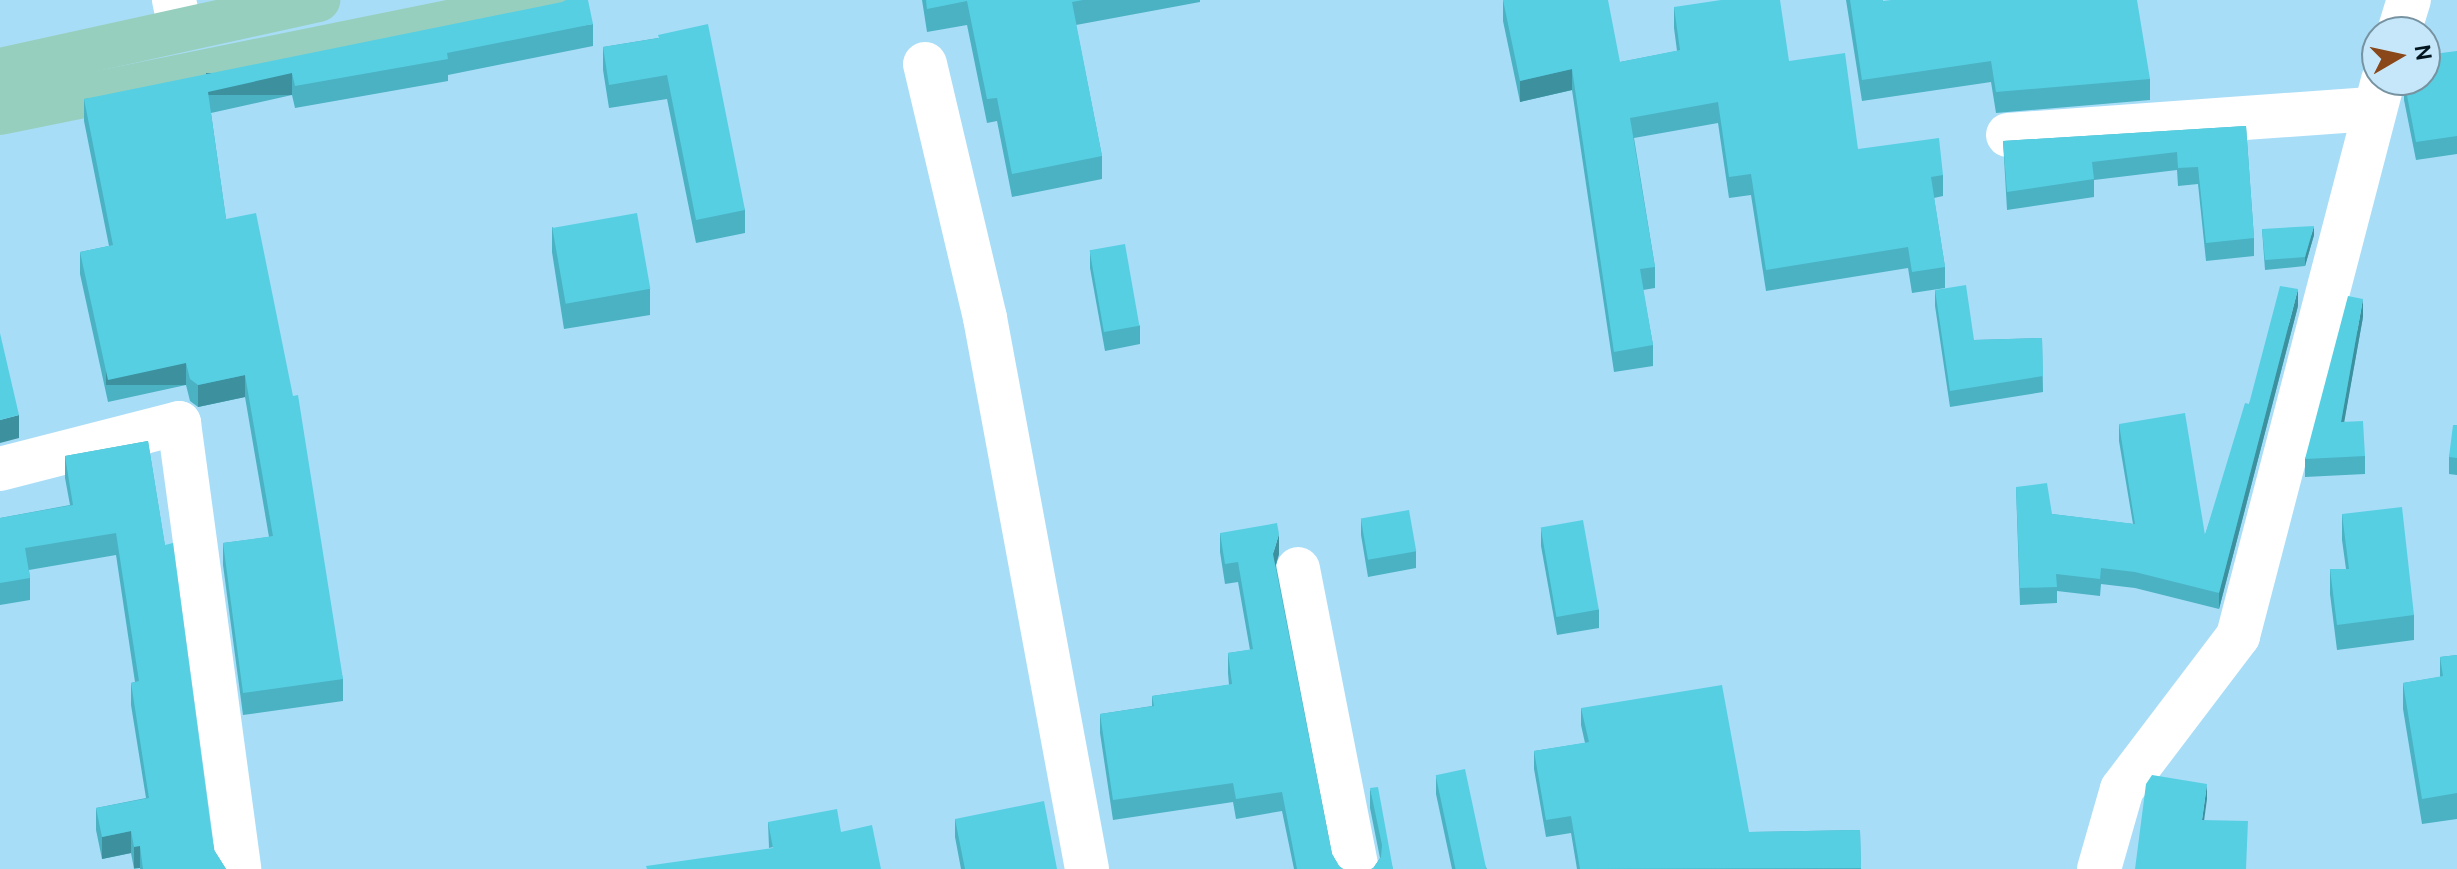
<!DOCTYPE html>
<html>
<head>
<meta charset="utf-8">
<style>
  body { margin:0 }
  #map { position:relative; width:2457px; height:869px; overflow:hidden; background:#a8ddf8; font-family:Cabin,sans-serif }
  div>[style] { position:absolute }
  [style*='--x'] { left:calc(var(--x)*1px); top:calc(var(--y)*1px); width:calc(var(--w)*1px); rotate:calc(var(--a)*1deg) }
  .minor>* { height:44px; margin:-22px; padding:0 22px; transform-origin:22px; border-radius:22px; background:#fff }
  .major>* { height:44px; margin:-22px; padding:0 22px; transform-origin:22px; border-radius:22px; background:#97cfbe }
  .wall>* { inset:0; background:#4bb2c3 }
  .shaded-wall>* { inset:0; background:#3d919f; transform-origin:0 0 }
  .building>* { inset:0; background:#57cfe3; transform-origin:0 0 }
  span { translate:-50% -50%; white-space:nowrap; text-align:center; line-height:1.15; -webkit-text-stroke:6px #c5e7f9; paint-order:stroke }
  .north { position:absolute; left:2361px; top:16px; width:80px; height:80px; box-sizing:border-box; background:#c5e7f9; border:2px solid #7793a1; border-radius:50%; rotate:81deg; font-size:22px; font-weight:700; line-height:32px; text-align:center; color:#02151e }
  .north::after { content:''; display:block; margin:auto; width:28px; height:36px; background:#8a4719; clip-path:polygon(50% 0,100% 100%,50% 72%,0 100%) }
</style>
</head>
<body>
<div id="map">
  <div class="minor">
    <i style="--x:174;--y:0;--w:30;--a:78"></i>
    <i style="--x:2399;--y:32;--w:34;--a:-73"></i>
    <i style="--x:925;--y:64;--w:261;--a:76.7"></i>
    <i style="--x:985;--y:318;--w:560;--a:79.51"></i>
    <i style="--x:2008;--y:135;--w:367;--a:-4.1"></i>
    <i style="--x:0;--y:469;--w:185;--a:-14.4"></i>
    <i style="--x:179;--y:423;--w:450;--a:82.3"></i>
    <i style="--x:1298;--y:569;--w:306;--a:78.9"></i>
    <i style="--x:2099;--y:869;--w:83;--a:-74"></i>
    <i style="--x:2122;--y:789;--w:192;--a:-52.8"></i>
    <i style="--x:2238;--y:636;--w:575;--a:-75.38"></i>
  </div>
  <div class="major">
    <i style="--x:0;--y:70;--w:326;--a:-12.4"></i>
    <i style="--x:0;--y:113;--w:568;--a:-11.47"></i>
  </div>
  <div class="wall">
    <i style="clip-path:polygon(922px 0,1200px 0,1200px 2px,1076px 25px,1102px 156px,1102px 179px,1012px 197px,997px 121px,987px 123px,967px 25px,927px 32px)"></i>
    <i style="clip-path:polygon(1503px 0,1620px 62px,1677px 51px,1674px 28px,1674px 7px,1789px 61px,1858px 149px,1943px 175px,1943px 196px,1934px 198px,1945px 267px,1945px 288px,1912px 293px,1908px 268px,1766px 291px,1751px 195px,1729px 198px,1718px 123px,1634px 138px,1655px 267px,1655px 288px,1643px 290px,1653px 345px,1653px 366px,1614px 372px,1572px 90px,1520px 102px,1503px 21px)"></i>
    <i style="clip-path:polygon(1846px 0,1883px 0,1883px 1px,2150px 79px,2150px 100px,1996px 113px,1991px 82px,1862px 101px)"></i>
    <i style="clip-path:polygon(593px 24px,593px 46px,448px 75px,448px 81px,295px 108px,292px 95px,211px 113px,226px 219px,343px 679px,343px 701px,243px 715px,223px 565px,223px 543px,269px 537px,245px 397px,198px 407px,190px 401px,186px 385px,108px 402px,80px 274px,80px 252px,109px 246px,84px 121px,84px 99px)"></i>
    <i style="clip-path:polygon(658px 38px,745px 210px,745px 233px,696px 243px,667px 99px,609px 108px,603px 70px,603px 47px)"></i>
    <i style="clip-path:polygon(2457px 51px,2457px 154px,2416px 160px,2404px 100px,2404px 82px)"></i>
    <i style="clip-path:polygon(2246px 126px,2254px 238px,2254px 256px,2206px 261px,2198px 184px,2178px 186px,2177px 170px,2094px 180px,2094px 197px,2007px 210px,2003px 141px)"></i>
    <i style="clip-path:polygon(552px 227px,650px 289px,650px 315px,564px 329px,552px 252px)"></i>
    <i style="clip-path:polygon(2262px 229px,2314px 235px,2305px 266px,2265px 270px)"></i>
    <i style="clip-path:polygon(1090px 250px,1140px 326px,1140px 344px,1105px 351px,1090px 268px)"></i>
    <i style="clip-path:polygon(1935px 290px,1974px 340px,2042px 338px,2043px 392px,1950px 407px,1935px 306px)"></i>
    <i style="clip-path:polygon(2298px 306px,2219px 609px,2135px 588px,2101px 584px,2100px 596px,2057px 591px,2057px 603px,2020px 605px,2016px 487px,2052px 514px,2133px 524px,2119px 441px,2119px 424px,2205px 535px,2249px 404px)"></i>
    <i style="clip-path:polygon(2363px 317px,2344px 421px,2365px 456px,2365px 474px,2305px 477px,2305px 459px)"></i>
    <i style="clip-path:polygon(2457px 425px,2457px 475px,2449px 474px,2449px 457px)"></i>
    <i style="clip-path:polygon(148px 441px,214px 850px,226px 869px,140px 869px,140px 868px,134px 869px,131px 853px,102px 859px,96px 830px,96px 808px,146px 798px,131px 705px,131px 683px,135px 682px,116px 555px,29px 570px,30px 578px,30px 600px,0 605px,0 518px,70px 505px,65px 478px,65px 456px)"></i>
    <i style="clip-path:polygon(2342px 514px,2414px 615px,2414px 640px,2337px 650px,2330px 594px,2330px 569px,2346px 569px,2342px 540px)"></i>
    <i style="clip-path:polygon(1361px 519px,1416px 551px,1416px 568px,1368px 577px,1361px 535px)"></i>
    <i style="clip-path:polygon(1541px 528px,1599px 610px,1599px 628px,1557px 635px,1541px 546px)"></i>
    <i style="clip-path:polygon(1220px 533px,1279px 554px,1276px 565px,1332px 854px,1339px 866px,1343px 869px,1294px 869px,1282px 811px,1236px 819px,1233px 802px,1113px 820px,1100px 733px,1100px 714px,1152px 706px,1152px 696px,1229px 685px,1228px 673px,1228px 653px,1250px 650px,1238px 582px,1225px 584px,1220px 552px)"></i>
    <i style="clip-path:polygon(2457px 655px,2457px 819px,2422px 824px,2403px 709px,2403px 683px,2440px 677px,2440px 657px)"></i>
    <i style="clip-path:polygon(1581px 708px,1749px 832px,1860px 830px,1861px 869px,1577px 869px,1571px 833px,1546px 837px,1534px 769px,1534px 751px,1585px 743px,1581px 725px)"></i>
    <i style="clip-path:polygon(1436px 776px,1487px 869px,1452px 869px,1436px 794px)"></i>
    <i style="clip-path:polygon(1370px 788px,1393px 869px,1374px 867px,1380px 858px,1370px 808px)"></i>
    <i style="clip-path:polygon(955px 819px,1057px 869px,961px 869px,955px 837px)"></i>
    <i style="clip-path:polygon(768px 822px,841px 832px,769px 848px)"></i>
  </div>
  <div class="shaded-wall">
    <i style="clip-path:polygon(1572px 69px,1572px 90px,1520px 102px,1520px 81px)"></i>
    <i style="left:292px;top:73px;width:22px;height:86px;rotate:90deg"></i>
    <i style="clip-path:polygon(2314px 226px,2314px 235px,2305px 266px,2305px 257px)"></i>
    <i style="clip-path:polygon(2298px 289px,2298px 306px,2219px 609px,2219px 593px)"></i>
    <i style="clip-path:polygon(2363px 299px,2363px 317px,2341px 440px,2341px 422px)"></i>
    <i style="left:186px;top:363px;width:22px;height:80px;rotate:90deg"></i>
    <i style="clip-path:polygon(245px 375px,245px 397px,198px 407px,198px 385px)"></i>
    <i style="clip-path:polygon(19px 415px,19px 438px,0 443px,0 420px)"></i>
    <i style="clip-path:polygon(1279px 534px,1279px 554px,1273px 574px,1273px 554px)"></i>
    <i style="clip-path:polygon(2207px 784px,2207px 799px,2202px 836px,2202px 820px)"></i>
    <i style="clip-path:polygon(131px 831px,131px 853px,102px 859px,102px 837px)"></i>
    <i style="left:140px;top:846px;width:22px;height:6px;rotate:90deg"></i>
  </div>
  <div class="building">
    <i style="clip-path:polygon(566px 0,588px 0,593px 24px,447px 53px,448px 59px,295px 86px,292px 73px,208px 92px,226px 219px,256px 213px,293px 396px,298px 395px,343px 679px,243px 693px,223px 543px,273px 536px,245px 375px,198px 385px,190px 379px,186px 363px,108px 380px,80px 252px,113px 245px,84px 99px,562px 2px)"></i>
    <i style="clip-path:polygon(926px 0,1083px 0,1072px 2px,1102px 156px,1012px 174px,997px 98px,987px 99px,967px 1px,927px 9px)"></i>
    <i style="clip-path:polygon(1503px 0,1608px 0,1620px 62px,1680px 50px,1674px 7px,1721px 0,1780px 0,1789px 61px,1845px 53px,1858px 149px,1939px 138px,1943px 175px,1931px 177px,1945px 267px,1912px 272px,1908px 247px,1766px 270px,1751px 174px,1729px 177px,1718px 102px,1630px 118px,1655px 267px,1640px 269px,1653px 345px,1614px 352px,1572px 69px,1520px 81px)"></i>
    <i style="clip-path:polygon(1850px 0,1883px 0,1883px 1px,1891px 0,2137px 0,2150px 79px,1996px 92px,1991px 61px,1862px 80px)"></i>
    <i style="clip-path:polygon(708px 24px,745px 210px,696px 220px,667px 75px,609px 85px,603px 47px,659px 38px,658px 35px)"></i>
    <i style="clip-path:polygon(2457px 51px,2457px 136px,2416px 142px,2404px 80px,2425px 80px,2425px 55px)"></i>
    <i style="clip-path:polygon(2246px 126px,2254px 238px,2206px 243px,2198px 167px,2178px 168px,2177px 152px,2092px 162px,2094px 179px,2007px 192px,2003px 141px)"></i>
    <i style="left:637px;top:213px;width:77px;height:86px;rotate:80deg"></i>
    <i style="clip-path:polygon(2314px 226px,2305px 257px,2265px 260px,2262px 229px)"></i>
    <i style="left:1125px;top:244px;width:83px;height:36px;rotate:80deg"></i>
    <i style="clip-path:polygon(1966px 285px,1974px 340px,2042px 338px,2043px 376px,1950px 391px,1935px 290px)"></i>
    <i style="clip-path:polygon(2280px 286px,2298px 289px,2219px 593px,2135px 572px,2101px 568px,2100px 579px,2056px 574px,2057px 587px,2020px 588px,2016px 487px,2047px 483px,2052px 514px,2135px 524px,2119px 424px,2185px 413px,2205px 535px,2245px 403px,2249px 404px)"></i>
    <i style="clip-path:polygon(2348px 296px,2363px 299px,2341px 422px,2363px 421px,2365px 456px,2305px 459px)"></i>
    <i style="clip-path:polygon(0 333px,19px 415px,0 420px)"></i>
    <i style="clip-path:polygon(2453px 425px,2457px 425px,2457px 458px,2449px 457px)"></i>
    <i style="clip-path:polygon(148px 441px,165px 545px,173px 543px,214px 850px,226px 869px,143px 869px,140px 846px,134px 847px,131px 831px,102px 837px,96px 808px,149px 798px,131px 683px,139px 681px,116px 533px,25px 548px,30px 578px,0 583px,0 518px,73px 505px,65px 456px)"></i>
    <i style="clip-path:polygon(2402px 507px,2414px 615px,2337px 625px,2330px 569px,2349px 569px,2342px 514px)"></i>
    <i style="left:1409px;top:510px;width:42px;height:49px;rotate:80deg"></i>
    <i style="left:1583px;top:520px;width:91px;height:43px;rotate:80deg"></i>
    <i style="clip-path:polygon(1277px 523px,1279px 534px,1273px 554px,1332px 854px,1339px 866px,1343px 869px,1297px 869px,1282px 792px,1236px 799px,1233px 783px,1113px 800px,1100px 714px,1154px 706px,1152px 696px,1232px 684px,1228px 653px,1253px 649px,1238px 562px,1225px 564px,1220px 533px)"></i>
    <i style="clip-path:polygon(2457px 655px,2457px 793px,2422px 799px,2403px 683px,2443px 676px,2440px 657px)"></i>
    <i style="clip-path:polygon(1722px 685px,1749px 832px,1860px 830px,1861px 868px,1580px 869px,1571px 816px,1546px 820px,1534px 751px,1589px 742px,1581px 708px)"></i>
    <i style="left:1465px;top:769px;width:102px;height:30px;rotate:78deg"></i>
    <i style="clip-path:polygon(2152px 775px,2207px 784px,2202px 820px,2248px 821px,2246px 869px,2135px 869px,2146px 784px)"></i>
    <i style="clip-path:polygon(1378px 787px,1393px 869px,1371px 869px,1374px 867px,1381px 857px,1382px 845px,1370px 788px)"></i>
    <i style="clip-path:polygon(1044px 801px,1057px 869px,965px 869px,955px 819px)"></i>
    <i style="clip-path:polygon(837px 809px,841px 832px,872px 825px,881px 869px,647px 869px,646px 866px,773px 848px,768px 822px)"></i>
  </div>
  <div class="north">N</div>
</div>
</body>
</html>
